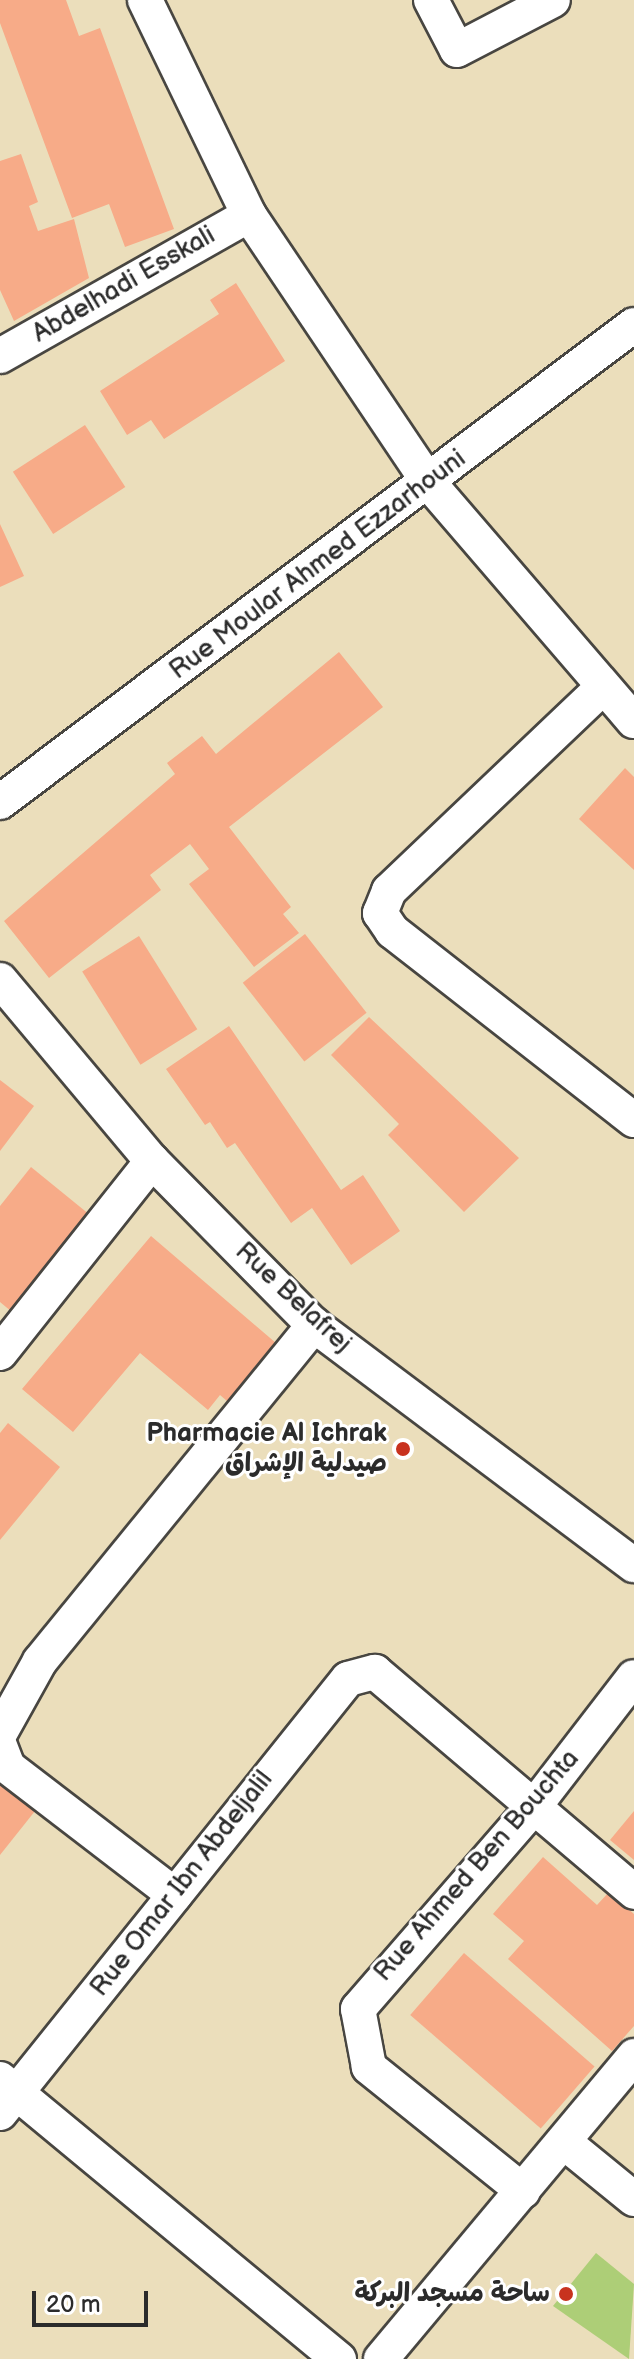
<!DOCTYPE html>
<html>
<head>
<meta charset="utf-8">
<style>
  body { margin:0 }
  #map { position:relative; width:634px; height:2359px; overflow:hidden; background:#ebdebb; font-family:"Balsamiq Sans","Playpen Sans Arabic",sans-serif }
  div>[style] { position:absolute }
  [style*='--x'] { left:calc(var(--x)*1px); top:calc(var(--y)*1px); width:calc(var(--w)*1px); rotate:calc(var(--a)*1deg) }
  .green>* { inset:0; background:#adce77 }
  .building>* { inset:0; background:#f7ab88; transform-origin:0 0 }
  .roads { filter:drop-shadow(2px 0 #484641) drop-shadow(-2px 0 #484641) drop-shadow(0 2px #484641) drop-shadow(0 -2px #484641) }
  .minor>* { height:34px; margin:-17px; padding:0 17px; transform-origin:17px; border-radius:17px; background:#fff }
  .dots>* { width:22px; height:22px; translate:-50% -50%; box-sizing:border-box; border:4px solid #fff; border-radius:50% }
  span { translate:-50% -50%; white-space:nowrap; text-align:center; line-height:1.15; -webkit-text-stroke:6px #fff; paint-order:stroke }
  .street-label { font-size:26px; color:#2b2b2b }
  .poi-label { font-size:26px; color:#2b2b2b; font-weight:700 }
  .right { translate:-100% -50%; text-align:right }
  .scale { position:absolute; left:32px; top:2291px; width:116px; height:36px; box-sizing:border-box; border:4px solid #2b2b2b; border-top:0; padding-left:10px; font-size:24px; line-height:28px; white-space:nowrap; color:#2b2b2b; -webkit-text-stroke:6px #fff; paint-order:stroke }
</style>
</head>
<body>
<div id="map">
  <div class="green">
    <i style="clip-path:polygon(596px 2253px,634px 2284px,629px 2359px,553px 2306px)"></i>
  </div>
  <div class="building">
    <i style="clip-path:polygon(0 0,66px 0,79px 36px,100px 28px,174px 229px,125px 247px,109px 204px,72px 218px,0 23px)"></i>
    <i style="clip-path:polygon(21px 154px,38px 202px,29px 206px,38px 231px,74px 219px,89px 278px,14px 321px,0 290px,0 161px)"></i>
    <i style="clip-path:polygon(236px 283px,285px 361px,164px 439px,151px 420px,127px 435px,100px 391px,219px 314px,210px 300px)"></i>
    <i style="left:85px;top:425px;width:74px;height:86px;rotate:57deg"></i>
    <i style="clip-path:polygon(0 524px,24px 576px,0 587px)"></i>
    <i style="clip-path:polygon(339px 652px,383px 707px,229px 827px,291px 907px,283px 914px,299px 933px,254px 967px,189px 884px,209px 869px,190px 844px,150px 875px,161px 890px,49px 978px,4px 921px,175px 774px,167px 763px,202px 736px,216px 754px)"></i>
    <i style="clip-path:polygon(625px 768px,634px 777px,634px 870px,579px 819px)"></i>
    <i style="left:305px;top:934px;width:100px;height:79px;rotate:52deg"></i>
    <i style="left:139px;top:936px;width:110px;height:67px;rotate:58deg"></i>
    <i style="clip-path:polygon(369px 1017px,519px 1158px,464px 1212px,388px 1135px,399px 1124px,331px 1055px)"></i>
    <i style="clip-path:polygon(229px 1026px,341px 1190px,363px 1175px,400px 1231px,351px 1265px,312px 1208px,291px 1223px,235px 1143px,227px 1148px,210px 1122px,205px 1125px,166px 1069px)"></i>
    <i style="clip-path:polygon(0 1080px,34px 1106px,0 1151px)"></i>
    <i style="clip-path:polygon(31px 1167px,90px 1215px,12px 1312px,0 1302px,0 1206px)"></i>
    <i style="clip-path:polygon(151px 1236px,283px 1349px,234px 1407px,220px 1395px,208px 1410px,140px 1353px,73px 1432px,22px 1389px)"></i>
    <i style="clip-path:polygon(8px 1423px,60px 1467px,0 1540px,0 1433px)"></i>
    <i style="clip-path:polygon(0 1774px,39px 1806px,0 1855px)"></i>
    <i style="clip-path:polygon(634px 1811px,634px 1860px,610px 1840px)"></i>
    <i style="clip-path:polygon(543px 1857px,597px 1905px,609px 1892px,634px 1914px,634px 2026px,612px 2051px,508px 1959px,524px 1941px,493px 1914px)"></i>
    <i style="left:464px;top:1953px;width:173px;height:82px;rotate:41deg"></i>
  </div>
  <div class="roads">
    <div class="minor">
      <i style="--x:145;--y:0;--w:239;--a:64.2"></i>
      <i style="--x:249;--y:215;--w:323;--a:56.1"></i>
      <i style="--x:429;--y:483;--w:314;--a:49.3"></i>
      <i style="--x:431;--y:0;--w:56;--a:62.5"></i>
      <i style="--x:457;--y:50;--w:108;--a:-27.5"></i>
      <i style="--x:0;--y:356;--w:286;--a:-29.5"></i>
      <i style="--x:601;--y:689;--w:293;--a:136.4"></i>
      <i style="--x:389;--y:891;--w:24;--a:112"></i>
      <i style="--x:380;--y:913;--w:22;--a:56"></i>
      <i style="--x:392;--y:931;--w:307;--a:38"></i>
      <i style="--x:0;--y:802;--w:793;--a:-36.96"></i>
      <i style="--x:0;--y:980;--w:236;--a:50"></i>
      <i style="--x:152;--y:1161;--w:231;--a:45.4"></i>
      <i style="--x:314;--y:1325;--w:400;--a:36.9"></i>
      <i style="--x:0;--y:1353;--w:245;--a:-51.6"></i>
      <i style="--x:0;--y:1733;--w:82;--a:-60.9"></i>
      <i style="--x:40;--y:1661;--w:434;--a:-50.8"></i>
      <i style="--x:0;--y:1746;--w:22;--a:69"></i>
      <i style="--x:8;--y:1767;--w:210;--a:37.5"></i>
      <i style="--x:0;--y:2079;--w:440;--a:39.6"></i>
      <i style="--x:0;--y:2113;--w:556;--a:-51.28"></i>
      <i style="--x:348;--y:1679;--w:28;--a:-15"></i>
      <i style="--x:375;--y:1672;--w:340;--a:40.3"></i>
      <i style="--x:564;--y:2142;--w:90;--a:39.2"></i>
      <i style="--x:523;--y:2191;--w:198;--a:-141.2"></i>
      <i style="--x:369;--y:2067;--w:59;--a:-100.7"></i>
      <i style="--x:358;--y:2009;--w:267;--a:-49"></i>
      <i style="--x:533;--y:1808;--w:165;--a:-52.4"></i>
      <i style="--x:381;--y:2359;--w:395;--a:-50.1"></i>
    </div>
  </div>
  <div class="dots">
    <i style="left:403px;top:1449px;background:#c8321e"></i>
    <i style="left:566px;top:2294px;background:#c8321e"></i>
  </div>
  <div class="street-label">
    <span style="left:124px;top:285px;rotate:-30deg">Abdelhadi Esskali</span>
    <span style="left:318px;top:565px;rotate:-37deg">Rue Moular Ahmed Ezzarhouni</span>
    <span style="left:293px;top:1298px;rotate:43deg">Rue Belafrej</span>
    <span style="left:477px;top:1866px;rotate:-49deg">Rue Ahmed Ben Bouchta</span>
    <span style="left:182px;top:1884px;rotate:-52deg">Rue Omar Ibn Abdeljalil</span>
  </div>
  <div class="poi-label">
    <span class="right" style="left:387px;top:1449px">Pharmacie Al Ichrak<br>صيدلية الإشراق</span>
    <span class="right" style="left:550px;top:2294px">ساحة مسجد البركة</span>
  </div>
  <div class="scale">20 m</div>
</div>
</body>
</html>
